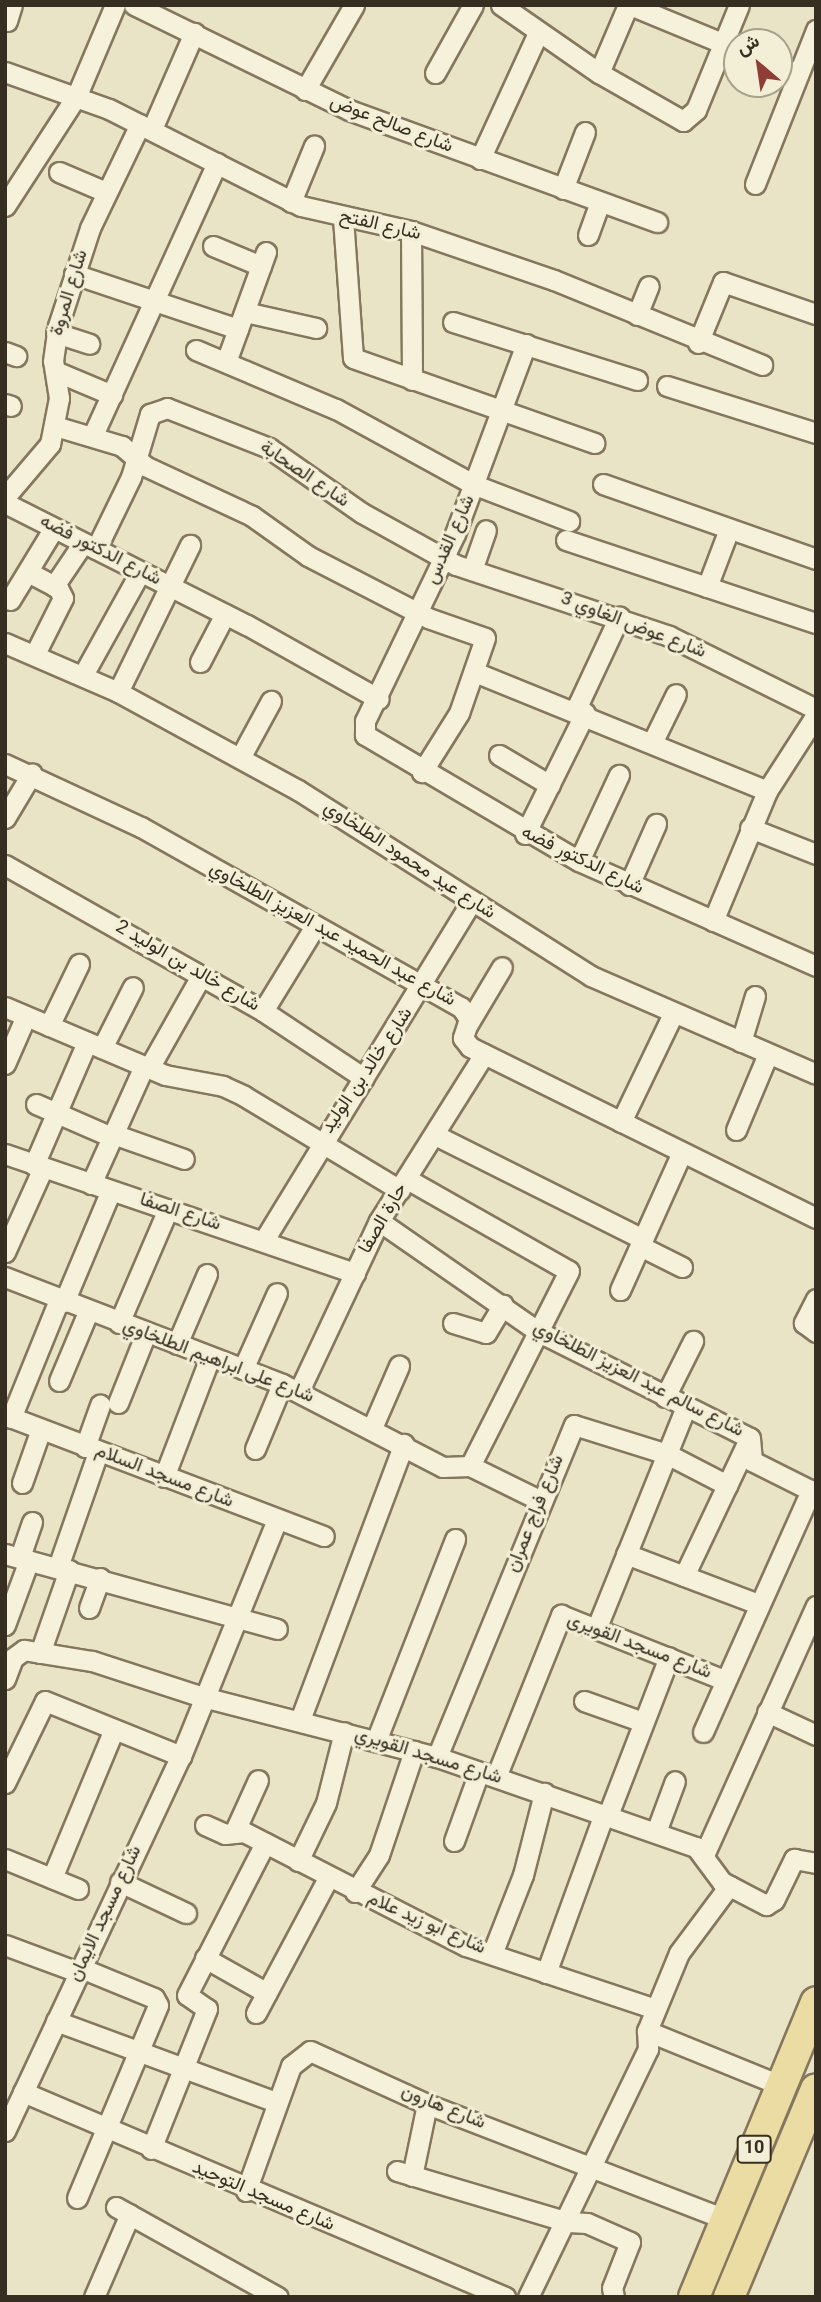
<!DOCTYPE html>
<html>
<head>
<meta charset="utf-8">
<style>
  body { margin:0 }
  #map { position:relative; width:821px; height:2302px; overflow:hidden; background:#eae4c7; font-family:Georgia,Vazirmatn,serif }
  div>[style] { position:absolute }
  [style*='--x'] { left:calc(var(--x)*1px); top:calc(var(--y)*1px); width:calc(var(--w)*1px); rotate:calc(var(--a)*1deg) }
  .roads { filter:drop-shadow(2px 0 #85775e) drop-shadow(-2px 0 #85775e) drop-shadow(0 2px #85775e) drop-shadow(0 -2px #85775e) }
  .street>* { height:19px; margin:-9.5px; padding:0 9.5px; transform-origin:9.5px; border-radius:9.5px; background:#f6f1da }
  .primary>* { height:30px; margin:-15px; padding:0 15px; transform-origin:15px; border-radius:15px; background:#eadca3 }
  span { translate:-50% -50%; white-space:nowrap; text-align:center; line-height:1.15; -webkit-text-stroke:6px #f3eed6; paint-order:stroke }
  .shield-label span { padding:2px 5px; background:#f3eed6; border:2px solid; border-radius:5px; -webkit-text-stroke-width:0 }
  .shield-label { font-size:18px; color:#362e20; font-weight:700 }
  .street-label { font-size:19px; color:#362e20 }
  .frame { position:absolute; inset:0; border:7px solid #362e20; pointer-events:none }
  .north { position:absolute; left:723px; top:28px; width:70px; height:70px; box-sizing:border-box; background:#f3eed6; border:2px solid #a7a18d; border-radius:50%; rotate:331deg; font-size:19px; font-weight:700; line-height:28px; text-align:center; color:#362e20 }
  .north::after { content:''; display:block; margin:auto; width:24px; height:32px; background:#8e3e34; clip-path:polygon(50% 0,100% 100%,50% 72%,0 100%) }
</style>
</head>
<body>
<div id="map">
  <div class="roads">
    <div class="street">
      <i style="--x:134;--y:5;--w:239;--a:26"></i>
      <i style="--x:349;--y:110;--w:328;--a:20"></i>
      <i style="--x:501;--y:5;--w:119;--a:34.8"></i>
      <i style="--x:599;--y:73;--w:97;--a:29.7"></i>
      <i style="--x:683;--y:121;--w:17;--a:-40"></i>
      <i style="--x:696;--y:110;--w:113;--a:-67.7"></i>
      <i style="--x:630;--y:5;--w:116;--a:22.4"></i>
      <i style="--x:7;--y:21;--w:17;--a:-73"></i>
      <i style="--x:779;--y:66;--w:21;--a:23"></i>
      <i style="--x:5;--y:72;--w:110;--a:19.6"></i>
      <i style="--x:109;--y:109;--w:215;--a:26.8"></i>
      <i style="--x:301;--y:206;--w:113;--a:12.8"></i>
      <i style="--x:411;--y:231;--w:151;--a:18.9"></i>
      <i style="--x:554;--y:280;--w:225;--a:22.2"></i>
      <i style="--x:435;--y:73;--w:78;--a:-60.8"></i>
      <i style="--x:599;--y:73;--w:74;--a:-66.9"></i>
      <i style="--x:305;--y:90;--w:98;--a:-60"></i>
      <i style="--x:152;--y:129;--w:105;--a:-66.4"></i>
      <i style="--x:480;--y:159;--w:139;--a:-65.3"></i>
      <i style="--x:59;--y:172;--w:51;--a:23.1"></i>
      <i style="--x:755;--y:184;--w:166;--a:-68.4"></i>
      <i style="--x:563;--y:189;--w:61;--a:-68.9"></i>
      <i style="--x:291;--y:202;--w:61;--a:-67.7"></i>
      <i style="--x:5;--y:206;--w:132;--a:-57"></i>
      <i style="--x:77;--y:95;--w:98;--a:-67.1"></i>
      <i style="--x:343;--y:218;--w:140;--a:85.9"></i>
      <i style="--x:353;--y:358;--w:256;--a:19.4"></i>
      <i style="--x:411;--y:231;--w:149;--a:89.6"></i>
      <i style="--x:588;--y:235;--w:35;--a:-70"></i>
      <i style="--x:213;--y:246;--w:52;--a:22.6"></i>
      <i style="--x:74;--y:274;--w:173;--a:18.5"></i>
      <i style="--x:245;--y:312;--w:73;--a:12.7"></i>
      <i style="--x:637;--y:315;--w:31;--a:-68"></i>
      <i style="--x:453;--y:322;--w:193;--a:17.5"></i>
      <i style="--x:56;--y:333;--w:35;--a:18"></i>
      <i style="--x:698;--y:343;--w:66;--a:-67.7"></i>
      <i style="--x:723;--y:282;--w:98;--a:19"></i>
      <i style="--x:526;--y:344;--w:203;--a:110.5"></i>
      <i style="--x:455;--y:534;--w:208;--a:115.7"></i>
      <i style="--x:365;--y:721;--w:14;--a:90"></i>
      <i style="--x:365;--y:735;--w:248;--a:30.5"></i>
      <i style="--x:579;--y:861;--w:259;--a:23.9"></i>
      <i style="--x:196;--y:350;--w:152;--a:22.9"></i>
      <i style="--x:336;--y:409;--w:158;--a:28.7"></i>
      <i style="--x:475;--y:485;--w:101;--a:21"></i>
      <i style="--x:5;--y:352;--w:12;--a:20"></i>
      <i style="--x:226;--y:362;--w:117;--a:-70"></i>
      <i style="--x:55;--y:371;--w:62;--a:22.8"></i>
      <i style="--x:667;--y:386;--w:156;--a:17.5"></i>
      <i style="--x:5;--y:404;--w:6;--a:18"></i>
      <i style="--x:55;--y:426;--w:70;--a:16.6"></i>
      <i style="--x:122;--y:446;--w:30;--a:41"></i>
      <i style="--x:145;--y:466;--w:118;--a:25"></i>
      <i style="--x:252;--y:516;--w:69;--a:35.5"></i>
      <i style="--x:308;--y:556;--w:135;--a:27.3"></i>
      <i style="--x:428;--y:618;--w:60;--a:19.3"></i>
      <i style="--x:485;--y:638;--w:79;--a:109.1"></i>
      <i style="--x:459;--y:713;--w:70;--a:122.1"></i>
      <i style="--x:93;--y:435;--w:299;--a:-65.5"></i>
      <i style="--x:603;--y:484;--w:226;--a:19.4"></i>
      <i style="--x:5;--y:497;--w:70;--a:-49.7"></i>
      <i style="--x:50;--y:444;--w:47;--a:-78.9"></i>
      <i style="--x:59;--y:398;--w:37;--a:-99"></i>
      <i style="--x:53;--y:361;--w:35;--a:-82"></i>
      <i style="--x:58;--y:326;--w:103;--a:-71.9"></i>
      <i style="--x:90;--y:228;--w:115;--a:-64.3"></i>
      <i style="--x:5;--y:503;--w:271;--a:26.8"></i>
      <i style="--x:247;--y:625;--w:151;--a:29.3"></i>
      <i style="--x:566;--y:540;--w:263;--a:18.4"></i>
      <i style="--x:96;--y:549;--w:80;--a:-64.1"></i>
      <i style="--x:131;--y:477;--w:66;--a:-73.2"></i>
      <i style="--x:150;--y:414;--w:18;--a:-19"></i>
      <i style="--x:167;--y:408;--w:110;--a:21.4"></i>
      <i style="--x:269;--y:448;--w:113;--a:35"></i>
      <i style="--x:362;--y:513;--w:107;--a:29"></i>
      <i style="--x:456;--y:565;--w:225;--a:18.4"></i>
      <i style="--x:669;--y:636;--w:164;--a:26.4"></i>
      <i style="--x:472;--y:570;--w:42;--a:-70.7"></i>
      <i style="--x:28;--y:572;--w:34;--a:28"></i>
      <i style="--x:58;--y:588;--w:11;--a:63"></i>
      <i style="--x:63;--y:598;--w:63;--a:116.6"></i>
      <i style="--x:54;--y:586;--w:52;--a:-56"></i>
      <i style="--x:707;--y:587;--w:62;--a:-69.2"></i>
      <i style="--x:10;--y:600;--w:84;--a:-58.6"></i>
      <i style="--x:5;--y:643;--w:123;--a:23.4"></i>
      <i style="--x:118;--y:692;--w:205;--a:28.6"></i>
      <i style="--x:298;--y:790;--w:347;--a:32.4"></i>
      <i style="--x:591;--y:976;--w:245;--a:23.5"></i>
      <i style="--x:200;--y:662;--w:54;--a:-62.5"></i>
      <i style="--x:477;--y:673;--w:313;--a:22.1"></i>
      <i style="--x:83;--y:675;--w:118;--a:-61"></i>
      <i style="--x:118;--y:692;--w:164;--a:-63.9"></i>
      <i style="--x:576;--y:709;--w:102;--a:-64.9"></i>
      <i style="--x:653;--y:741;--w:52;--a:-63.9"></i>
      <i style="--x:499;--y:755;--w:59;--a:30.5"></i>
      <i style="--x:240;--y:758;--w:65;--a:-61.5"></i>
      <i style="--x:5;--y:764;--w:150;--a:24.9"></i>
      <i style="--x:141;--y:827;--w:367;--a:29.4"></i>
      <i style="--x:461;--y:1007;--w:14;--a:56"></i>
      <i style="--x:469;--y:1019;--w:20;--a:108"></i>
      <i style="--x:463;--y:1038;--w:11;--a:52"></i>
      <i style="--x:470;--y:1047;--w:386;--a:26.3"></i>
      <i style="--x:5;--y:818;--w:52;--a:-59"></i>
      <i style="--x:750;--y:828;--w:71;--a:21.5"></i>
      <i style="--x:525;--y:834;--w:135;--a:-63.6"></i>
      <i style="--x:579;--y:861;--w:95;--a:-65.1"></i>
      <i style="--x:5;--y:865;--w:296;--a:29.5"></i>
      <i style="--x:263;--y:1011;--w:121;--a:33.6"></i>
      <i style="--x:629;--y:885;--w:67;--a:-66.1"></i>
      <i style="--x:713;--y:921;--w:141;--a:-67.4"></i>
      <i style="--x:767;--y:791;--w:90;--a:-57.2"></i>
      <i style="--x:5;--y:1007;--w:174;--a:23"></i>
      <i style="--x:165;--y:1075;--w:59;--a:10.7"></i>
      <i style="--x:223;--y:1086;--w:23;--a:25"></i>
      <i style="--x:244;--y:1096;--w:182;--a:31.1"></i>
      <i style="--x:263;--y:1011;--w:100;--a:-58.5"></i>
      <i style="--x:468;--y:1024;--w:66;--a:-59.2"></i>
      <i style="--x:49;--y:1026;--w:69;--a:-64.2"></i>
      <i style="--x:741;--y:1042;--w:48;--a:-73.1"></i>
      <i style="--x:102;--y:1048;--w:68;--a:-63.1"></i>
      <i style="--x:5;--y:1064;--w:52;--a:-66.4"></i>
      <i style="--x:149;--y:1068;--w:106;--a:-60.5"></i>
      <i style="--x:36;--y:1104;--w:83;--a:23.5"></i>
      <i style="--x:621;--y:1122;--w:120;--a:-64.3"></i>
      <i style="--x:736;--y:1130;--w:82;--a:-67.2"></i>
      <i style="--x:113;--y:1134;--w:75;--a:19.4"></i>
      <i style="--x:435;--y:1135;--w:233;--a:26.6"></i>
      <i style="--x:5;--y:1154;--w:370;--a:18.8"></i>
      <i style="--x:34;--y:1165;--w:134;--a:-66.7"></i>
      <i style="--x:407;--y:1179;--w:186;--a:29.6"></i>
      <i style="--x:569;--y:1271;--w:219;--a:116.9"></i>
      <i style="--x:91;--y:1184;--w:129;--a:-65.8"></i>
      <i style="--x:379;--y:1221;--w:195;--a:34.8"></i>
      <i style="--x:539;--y:1332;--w:236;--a:26.7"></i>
      <i style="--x:750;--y:1438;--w:23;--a:85"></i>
      <i style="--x:752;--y:1461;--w:72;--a:26.6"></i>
      <i style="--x:264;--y:1240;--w:398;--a:-58.5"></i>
      <i style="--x:640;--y:1246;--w:47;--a:26.6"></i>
      <i style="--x:5;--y:1252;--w:92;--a:-65.7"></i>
      <i style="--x:5;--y:1277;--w:297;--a:21.1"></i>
      <i style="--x:282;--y:1384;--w:181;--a:27.3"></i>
      <i style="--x:443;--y:1467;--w:27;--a:-2"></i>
      <i style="--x:470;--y:1466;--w:79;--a:26.2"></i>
      <i style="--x:620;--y:1290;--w:151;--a:-65.8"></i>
      <i style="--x:816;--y:1299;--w:27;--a:117"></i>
      <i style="--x:804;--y:1323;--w:15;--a:37"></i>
      <i style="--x:64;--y:1302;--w:121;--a:-67.2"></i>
      <i style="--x:119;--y:1323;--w:124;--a:-66.7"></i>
      <i style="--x:453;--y:1323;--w:34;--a:17"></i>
      <i style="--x:486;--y:1333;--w:33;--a:-59"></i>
      <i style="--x:177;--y:1344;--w:76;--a:-66.8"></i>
      <i style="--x:243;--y:1369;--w:83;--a:-65.9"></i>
      <i style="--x:59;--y:1381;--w:75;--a:-67.2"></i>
      <i style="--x:299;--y:1391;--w:188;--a:-64.8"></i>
      <i style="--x:379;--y:1221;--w:197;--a:-57.8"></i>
      <i style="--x:665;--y:1397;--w:63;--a:-63.4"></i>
      <i style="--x:118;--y:1403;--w:75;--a:-68.2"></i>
      <i style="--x:5;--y:1415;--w:341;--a:20.8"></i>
      <i style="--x:11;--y:1418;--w:127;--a:-67.9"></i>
      <i style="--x:372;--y:1428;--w:68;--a:-66.5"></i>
      <i style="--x:85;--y:1447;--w:45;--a:-70.3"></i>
      <i style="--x:255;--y:1449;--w:70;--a:-67.4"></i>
      <i style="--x:164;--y:1477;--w:129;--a:-69"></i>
      <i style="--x:22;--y:1483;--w:57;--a:-70.6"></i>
      <i style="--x:5;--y:1554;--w:282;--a:15.4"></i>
      <i style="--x:626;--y:1554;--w:141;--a:20.7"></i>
      <i style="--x:20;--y:1557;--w:37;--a:-71"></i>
      <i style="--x:58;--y:1567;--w:122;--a:-70.8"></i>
      <i style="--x:684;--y:1576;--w:152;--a:-64.6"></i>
      <i style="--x:89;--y:1608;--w:32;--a:-70"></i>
      <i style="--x:5;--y:1625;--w:69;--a:-69.7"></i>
      <i style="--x:597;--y:1627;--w:237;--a:-68"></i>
      <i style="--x:40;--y:1653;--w:88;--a:-70.7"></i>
      <i style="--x:5;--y:1679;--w:22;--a:-69"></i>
      <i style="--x:13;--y:1658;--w:14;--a:-36"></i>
      <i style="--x:24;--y:1650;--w:69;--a:9.2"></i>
      <i style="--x:92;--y:1661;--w:117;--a:18"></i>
      <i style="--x:203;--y:1697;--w:242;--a:14.4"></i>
      <i style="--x:437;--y:1757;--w:274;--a:19.2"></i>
      <i style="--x:696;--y:1847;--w:44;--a:53.4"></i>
      <i style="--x:722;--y:1882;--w:50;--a:27.6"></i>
      <i style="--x:766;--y:1905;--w:9;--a:-32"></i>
      <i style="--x:774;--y:1900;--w:46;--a:-64"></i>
      <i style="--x:794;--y:1859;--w:22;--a:10"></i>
      <i style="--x:584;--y:1701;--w:63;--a:19.6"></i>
      <i style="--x:767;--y:1712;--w:54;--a:25.1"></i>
      <i style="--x:300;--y:1720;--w:295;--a:-69.4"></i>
      <i style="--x:703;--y:1732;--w:265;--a:-65.9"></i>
      <i style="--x:376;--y:1741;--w:217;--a:-68.6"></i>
      <i style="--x:437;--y:1757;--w:359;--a:-67.6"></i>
      <i style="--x:574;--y:1425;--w:97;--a:17.3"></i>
      <i style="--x:667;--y:1454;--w:68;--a:27.3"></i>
      <i style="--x:496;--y:1777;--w:175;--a:-68.1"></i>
      <i style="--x:561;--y:1615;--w:175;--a:21.7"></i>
      <i style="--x:5;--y:1783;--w:91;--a:-64"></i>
      <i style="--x:45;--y:1701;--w:147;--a:22"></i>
      <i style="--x:608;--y:1815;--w:169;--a:-68.9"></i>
      <i style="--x:205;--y:1825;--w:22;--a:24"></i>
      <i style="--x:225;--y:1834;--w:19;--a:-6"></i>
      <i style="--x:244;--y:1832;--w:250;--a:27.2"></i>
      <i style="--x:466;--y:1946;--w:199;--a:18.4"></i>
      <i style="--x:656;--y:1832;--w:54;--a:-69.6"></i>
      <i style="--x:234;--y:1833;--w:58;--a:-65.6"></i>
      <i style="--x:454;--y:1841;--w:73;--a:-70.1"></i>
      <i style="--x:704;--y:1855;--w:273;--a:-65.8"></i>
      <i style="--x:5;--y:1859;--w:79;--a:22.3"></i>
      <i style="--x:298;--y:1861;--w:64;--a:-64.2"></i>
      <i style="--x:326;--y:1803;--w:73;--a:-75.8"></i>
      <i style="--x:52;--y:1878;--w:161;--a:-67.4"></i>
      <i style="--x:120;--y:1882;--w:73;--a:25.2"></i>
      <i style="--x:355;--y:1892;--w:44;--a:-57"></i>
      <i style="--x:379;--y:1855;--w:110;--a:-71.4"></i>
      <i style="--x:5;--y:1945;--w:78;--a:20.3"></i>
      <i style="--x:492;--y:1954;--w:85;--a:-68.6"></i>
      <i style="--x:523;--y:1875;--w:85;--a:-75.6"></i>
      <i style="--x:205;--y:1958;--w:71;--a:29.4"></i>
      <i style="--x:546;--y:1973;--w:169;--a:-70"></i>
      <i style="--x:256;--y:2013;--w:153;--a:-61.9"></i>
      <i style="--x:56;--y:2021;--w:234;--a:20.2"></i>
      <i style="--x:647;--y:2031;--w:144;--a:22.1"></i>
      <i style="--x:23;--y:2092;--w:524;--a:23.04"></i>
      <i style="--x:5;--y:2131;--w:414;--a:-64.9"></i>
      <i style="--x:181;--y:1756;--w:255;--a:-67.9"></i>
      <i style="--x:151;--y:2149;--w:151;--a:-68.2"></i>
      <i style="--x:207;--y:2009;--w:24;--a:-145"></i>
      <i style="--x:187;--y:1995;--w:171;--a:-62.8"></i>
      <i style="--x:397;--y:2171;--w:178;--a:16.6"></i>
      <i style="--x:568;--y:2222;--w:19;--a:3"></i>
      <i style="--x:587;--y:2223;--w:47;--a:23.8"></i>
      <i style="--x:630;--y:2242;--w:49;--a:111.4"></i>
      <i style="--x:612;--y:2288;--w:9;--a:77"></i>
      <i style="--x:412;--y:2176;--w:74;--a:-78.2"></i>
      <i style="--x:246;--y:2191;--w:133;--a:-70.2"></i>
      <i style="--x:291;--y:2066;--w:24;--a:-38"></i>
      <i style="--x:310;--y:2051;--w:128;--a:24.4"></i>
      <i style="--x:427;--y:2104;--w:319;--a:21.1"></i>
      <i style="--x:77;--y:2198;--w:209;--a:-67.2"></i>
      <i style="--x:158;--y:2005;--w:8;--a:-120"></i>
      <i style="--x:154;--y:1998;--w:79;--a:-157.7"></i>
      <i style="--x:116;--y:2207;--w:185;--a:29.1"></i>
      <i style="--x:94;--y:2297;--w:90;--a:-66.6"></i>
      <i style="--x:528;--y:2297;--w:276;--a:-64.2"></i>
      <i style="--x:648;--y:2049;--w:18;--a:-93"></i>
      <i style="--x:647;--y:2031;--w:84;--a:-67.7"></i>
      <i style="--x:679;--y:1953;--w:84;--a:-53.3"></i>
    </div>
    <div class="primary">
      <i style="--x:694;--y:2297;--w:319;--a:-67.5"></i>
      <i style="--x:729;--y:2297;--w:225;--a:-67.3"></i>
    </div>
  </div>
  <div class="shield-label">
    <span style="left:754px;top:2149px">10</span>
  </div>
  <div class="street-label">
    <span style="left:391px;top:125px;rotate:21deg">شارع صالح عوض</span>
    <span style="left:380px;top:226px;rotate:13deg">شارع الفتح</span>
    <span style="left:70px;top:293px;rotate:-73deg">شارع المروة</span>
    <span style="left:304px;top:475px;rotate:34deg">شارع الصحابة</span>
    <span style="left:451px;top:540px;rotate:-66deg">شارع القدس</span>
    <span style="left:100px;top:551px;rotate:27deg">شارع الدكتور فضه</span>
    <span style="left:633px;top:626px;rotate:21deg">شارع عوض الغاوي 3</span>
    <span style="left:409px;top:861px;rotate:33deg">شارع عيد محمود الطلخاوي</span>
    <span style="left:582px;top:861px;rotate:26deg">شارع الدكتور فضه</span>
    <span style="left:332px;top:935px;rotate:29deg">شارع عبد الحميد عبد العزيز الطلخاوي</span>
    <span style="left:187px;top:967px;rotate:30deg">شارع خالد بن الوليد 2</span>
    <span style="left:368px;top:1071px;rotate:-56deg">شارع خالد بن الوليد</span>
    <span style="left:180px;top:1213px;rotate:18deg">شارع الصفا</span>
    <span style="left:384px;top:1219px;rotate:-60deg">حارة الصفا</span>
    <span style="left:218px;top:1362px;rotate:21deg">شارع على ابراهيم الطلخاوي</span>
    <span style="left:638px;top:1380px;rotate:27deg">شارع سالم عبد العزيز الطلخاوي</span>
    <span style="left:164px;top:1477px;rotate:21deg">شارع مسجد السلام</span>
    <span style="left:536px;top:1514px;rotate:-68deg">شارع فراج عمران</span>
    <span style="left:639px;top:1647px;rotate:21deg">شارع مسجد القويرى</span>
    <span style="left:428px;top:1757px;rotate:17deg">شارع مسجد القويري</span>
    <span style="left:106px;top:1914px;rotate:-65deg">شارع مسجد الايمان</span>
    <span style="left:426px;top:1924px;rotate:24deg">شارع ابو زيد علام</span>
    <span style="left:443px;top:2108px;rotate:22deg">شارع هارون</span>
    <span style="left:263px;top:2197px;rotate:23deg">شارع مسجد التوحيد</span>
  </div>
  <div class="frame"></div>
  <div class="north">ش</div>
</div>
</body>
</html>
